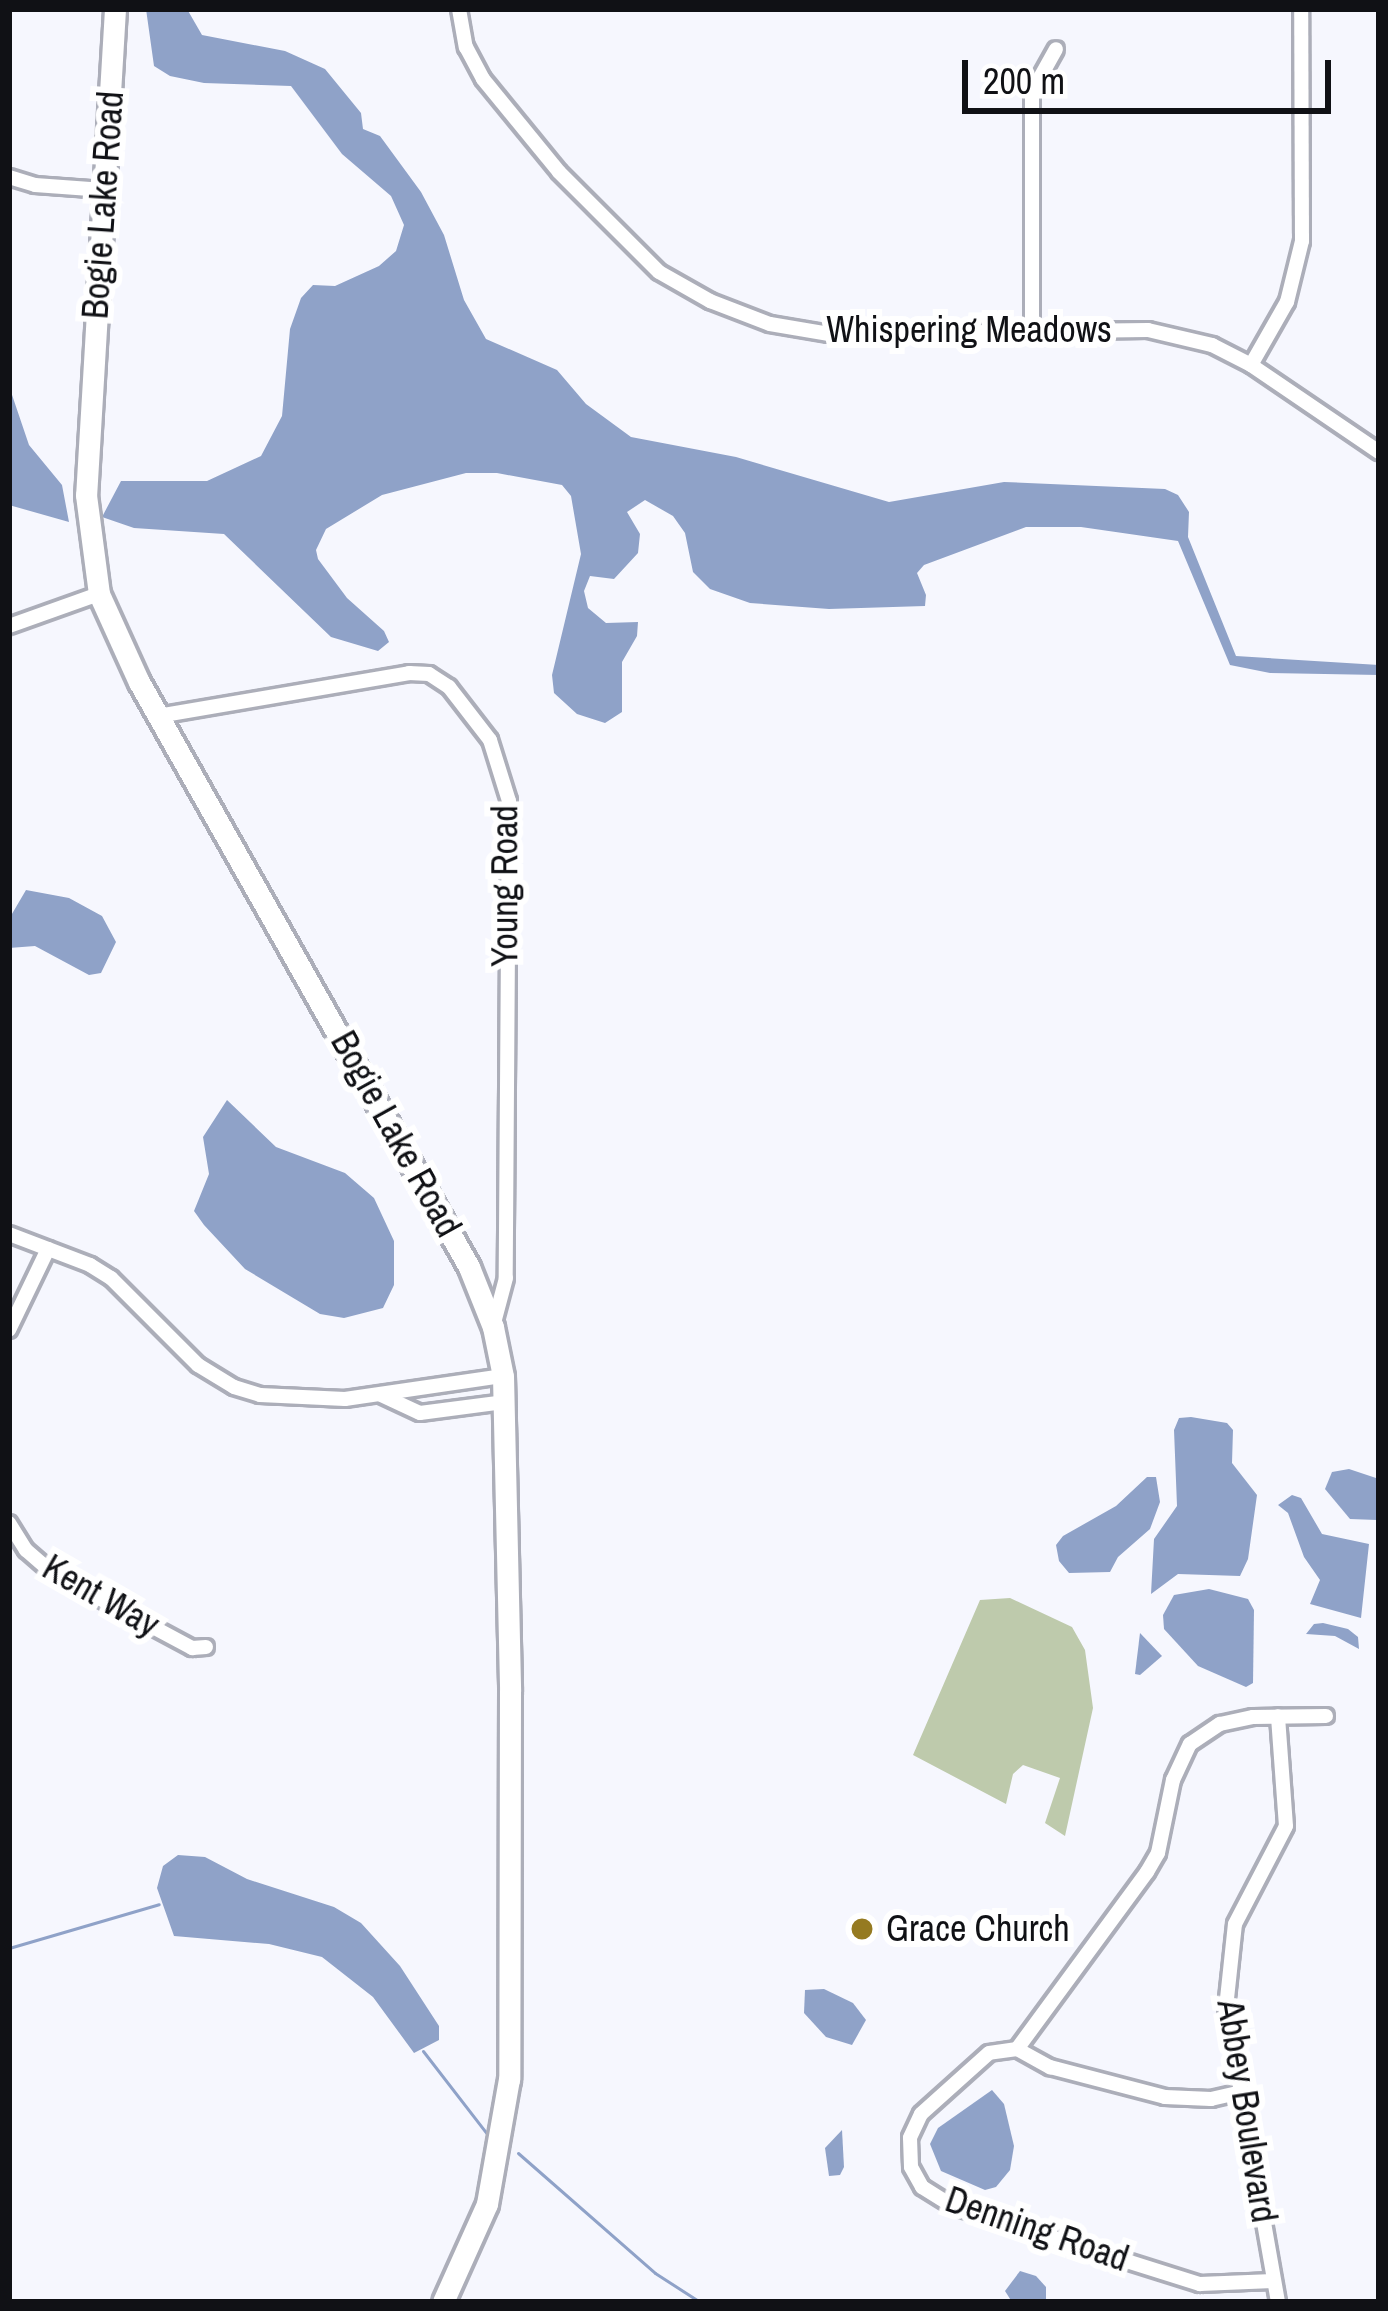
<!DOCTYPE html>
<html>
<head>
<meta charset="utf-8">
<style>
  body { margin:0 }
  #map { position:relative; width:1388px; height:2311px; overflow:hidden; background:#f6f7fe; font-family:"Archivo Narrow",sans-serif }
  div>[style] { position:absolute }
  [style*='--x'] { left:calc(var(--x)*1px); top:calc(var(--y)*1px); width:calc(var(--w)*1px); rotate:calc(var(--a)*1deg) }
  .green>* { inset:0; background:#becaac }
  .water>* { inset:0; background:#8fa2c8 }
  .stream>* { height:3px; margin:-1.5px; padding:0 1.5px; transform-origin:1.5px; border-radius:1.5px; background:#8fa2c8 }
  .roads { filter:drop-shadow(3px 0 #acaeb9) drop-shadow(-3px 0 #acaeb9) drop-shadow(0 3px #acaeb9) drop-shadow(0 -3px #acaeb9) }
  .street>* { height:14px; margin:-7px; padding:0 7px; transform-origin:7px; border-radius:7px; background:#fff }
  .secondary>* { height:21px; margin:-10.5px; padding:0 10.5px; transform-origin:10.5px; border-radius:10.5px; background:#fff }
  .dots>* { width:33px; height:33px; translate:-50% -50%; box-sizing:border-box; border:6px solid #fff; border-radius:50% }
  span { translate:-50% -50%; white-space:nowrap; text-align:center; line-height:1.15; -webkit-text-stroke:12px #fff; paint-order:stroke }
  .street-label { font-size:36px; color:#101115 }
  .poi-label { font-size:36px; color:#101115 }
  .left { translate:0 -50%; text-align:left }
  .frame { position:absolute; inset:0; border:12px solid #101115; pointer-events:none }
  .scale { position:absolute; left:962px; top:60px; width:369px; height:54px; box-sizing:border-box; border:6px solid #101115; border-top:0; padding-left:15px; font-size:36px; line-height:42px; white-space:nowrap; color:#101115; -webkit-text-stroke:9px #fff; paint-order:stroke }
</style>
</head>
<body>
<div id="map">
  <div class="green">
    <i style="clip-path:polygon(1010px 1598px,1072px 1627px,1085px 1650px,1093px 1708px,1065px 1836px,1045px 1823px,1060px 1778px,1023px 1765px,1013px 1774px,1006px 1804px,913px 1755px,980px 1600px)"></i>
  </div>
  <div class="water">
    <i style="clip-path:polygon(146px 9px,187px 9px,202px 35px,285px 51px,325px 69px,361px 113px,363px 129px,380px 136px,421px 192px,444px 235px,464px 300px,486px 339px,557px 370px,586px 404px,631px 437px,736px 457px,889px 502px,1004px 482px,1165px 489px,1178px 495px,1189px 512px,1188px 537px,1236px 656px,1379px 665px,1379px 675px,1270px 673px,1230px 665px,1178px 541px,1081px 527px,1026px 527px,924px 565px,917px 573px,926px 595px,925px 606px,829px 609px,750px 603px,710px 589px,693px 572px,685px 533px,673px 516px,645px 500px,627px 512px,640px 534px,638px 553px,614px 579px,590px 576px,584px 591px,588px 608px,606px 623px,638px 622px,637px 636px,622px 662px,622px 712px,605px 723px,577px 714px,554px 693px,552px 675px,581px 554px,571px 496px,562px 485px,497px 473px,466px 473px,382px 495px,326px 529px,316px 550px,318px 559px,347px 598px,384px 631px,389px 642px,378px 651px,331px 637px,224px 534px,134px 528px,102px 517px,121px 481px,207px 481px,261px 456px,282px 416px,290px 329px,301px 298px,313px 285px,335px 286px,379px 266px,396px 251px,404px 225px,391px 196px,342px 154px,291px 86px,204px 83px,170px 76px,154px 66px)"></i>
    <i style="clip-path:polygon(9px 386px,29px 445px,62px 485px,69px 522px,9px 505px)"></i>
    <i style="clip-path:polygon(26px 890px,69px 898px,102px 916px,116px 942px,101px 973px,89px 975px,35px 946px,9px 948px,9px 919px)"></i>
    <i style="clip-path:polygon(227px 1100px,276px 1147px,345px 1173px,374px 1198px,394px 1241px,394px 1285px,383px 1308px,344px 1318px,320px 1314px,245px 1269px,204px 1225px,194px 1211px,209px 1174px,203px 1137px)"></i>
    <i style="clip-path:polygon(1191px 1417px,1227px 1423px,1233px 1430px,1232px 1463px,1257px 1495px,1248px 1559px,1240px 1576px,1178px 1574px,1151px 1594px,1154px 1539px,1177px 1506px,1174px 1430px,1179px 1418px)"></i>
    <i style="clip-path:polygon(1349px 1469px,1379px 1479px,1377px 1520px,1350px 1519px,1325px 1489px,1332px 1472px)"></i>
    <i style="clip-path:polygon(1147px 1477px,1156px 1477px,1160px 1502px,1150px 1529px,1118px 1557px,1110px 1572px,1069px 1573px,1059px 1561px,1056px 1545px,1063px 1536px,1116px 1506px)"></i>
    <i style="clip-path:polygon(1292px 1495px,1301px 1498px,1322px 1534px,1369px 1544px,1361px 1618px,1310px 1604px,1320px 1580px,1304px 1557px,1288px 1513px,1278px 1505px)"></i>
    <i style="clip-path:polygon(1209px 1589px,1248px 1599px,1254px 1610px,1253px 1683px,1246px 1687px,1198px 1666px,1164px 1629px,1163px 1615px,1174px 1595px)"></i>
    <i style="clip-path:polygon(1323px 1623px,1348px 1629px,1358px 1637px,1359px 1649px,1335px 1636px,1306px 1634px,1314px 1624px)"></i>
    <i style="clip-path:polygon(1140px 1633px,1162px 1656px,1140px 1675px,1135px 1674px)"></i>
    <i style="clip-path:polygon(178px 1855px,205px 1857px,247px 1879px,334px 1907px,361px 1923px,400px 1966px,439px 2026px,439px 2040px,414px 2053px,373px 1997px,322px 1957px,269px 1944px,174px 1936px,157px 1888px,163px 1866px)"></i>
    <i style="clip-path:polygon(824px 1989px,853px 2003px,866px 2020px,852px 2045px,826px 2037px,804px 2013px,805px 1990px)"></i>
    <i style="clip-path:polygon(992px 2090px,1004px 2104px,1014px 2146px,1010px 2170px,996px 2187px,985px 2190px,941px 2171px,930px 2144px,938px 2128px)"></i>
    <i style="clip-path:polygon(842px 2130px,844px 2167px,840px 2175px,829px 2176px,825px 2148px)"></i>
    <i style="clip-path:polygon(1020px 2271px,1036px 2276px,1046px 2287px,1046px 2302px,1012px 2302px,1005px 2291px)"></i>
  </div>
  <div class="stream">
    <i style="--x:9;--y:1948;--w:156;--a:-16.3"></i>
    <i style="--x:423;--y:2051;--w:106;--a:52.3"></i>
    <i style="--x:518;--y:2153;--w:182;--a:41.2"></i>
    <i style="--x:655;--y:2273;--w:54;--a:32.8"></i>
  </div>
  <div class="roads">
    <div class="street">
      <i style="--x:459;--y:9;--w:39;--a:80"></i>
      <i style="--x:466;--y:47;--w:36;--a:62"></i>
      <i style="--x:483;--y:79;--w:120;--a:50.7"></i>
      <i style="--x:559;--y:172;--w:141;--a:45"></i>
      <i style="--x:659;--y:272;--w:59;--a:29.6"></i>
      <i style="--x:710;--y:301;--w:64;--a:21"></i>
      <i style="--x:770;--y:324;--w:60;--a:9.6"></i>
      <i style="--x:829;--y:334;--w:319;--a:-0.7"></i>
      <i style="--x:1148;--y:330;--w:66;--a:13.2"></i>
      <i style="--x:1212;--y:345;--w:44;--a:27.1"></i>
      <i style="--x:1251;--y:365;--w:155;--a:34.2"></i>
      <i style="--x:9;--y:177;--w:27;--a:17"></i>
      <i style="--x:35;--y:185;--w:69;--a:4.1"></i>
      <i style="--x:1032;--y:331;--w:239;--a:-90"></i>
      <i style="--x:1032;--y:92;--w:49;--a:-60.8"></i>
      <i style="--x:1251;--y:365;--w:73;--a:-60.3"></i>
      <i style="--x:1287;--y:302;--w:63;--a:-76.2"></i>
      <i style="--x:1302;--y:241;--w:232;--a:-90.2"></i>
      <i style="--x:9;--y:626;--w:96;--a:-19.6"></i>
      <i style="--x:158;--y:716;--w:255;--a:-9.7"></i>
      <i style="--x:409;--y:673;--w:20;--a:3"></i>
      <i style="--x:429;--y:674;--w:24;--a:33"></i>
      <i style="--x:449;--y:687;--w:67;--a:52.3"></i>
      <i style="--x:490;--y:740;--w:64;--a:72.7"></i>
      <i style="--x:509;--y:801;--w:477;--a:90.4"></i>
      <i style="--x:506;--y:1278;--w:51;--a:104.9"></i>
      <i style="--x:9;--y:1234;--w:87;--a:20.9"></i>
      <i style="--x:90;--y:1265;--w:25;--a:32"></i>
      <i style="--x:111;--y:1278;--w:123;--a:45"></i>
      <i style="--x:198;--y:1365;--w:42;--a:31.4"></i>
      <i style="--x:234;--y:1387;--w:27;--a:17"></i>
      <i style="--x:260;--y:1395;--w:85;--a:2.7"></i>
      <i style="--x:345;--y:1399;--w:160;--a:-8.3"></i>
      <i style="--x:9;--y:1330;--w:90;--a:-64.3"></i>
      <i style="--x:381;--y:1395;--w:43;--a:24.8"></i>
      <i style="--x:420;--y:1413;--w:86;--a:-7.4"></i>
      <i style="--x:9;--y:1523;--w:32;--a:58"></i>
      <i style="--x:26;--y:1550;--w:37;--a:41"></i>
      <i style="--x:54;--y:1574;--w:157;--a:28.2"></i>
      <i style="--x:192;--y:1648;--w:14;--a:-4"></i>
      <i style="--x:1017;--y:2049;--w:28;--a:172"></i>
      <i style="--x:989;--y:2053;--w:91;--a:138.1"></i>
      <i style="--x:921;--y:2114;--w:26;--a:115"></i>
      <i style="--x:910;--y:2138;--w:29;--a:88"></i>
      <i style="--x:911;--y:2167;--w:23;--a:61"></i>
      <i style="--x:922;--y:2187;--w:36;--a:32"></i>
      <i style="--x:952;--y:2206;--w:260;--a:17.5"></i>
      <i style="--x:1200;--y:2284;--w:73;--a:-2.4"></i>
      <i style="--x:1017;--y:2049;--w:220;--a:-53.7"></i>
      <i style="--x:1147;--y:1872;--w:22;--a:-60"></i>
      <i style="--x:1158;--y:1853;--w:75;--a:-78.4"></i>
      <i style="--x:1173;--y:1780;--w:40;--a:-65"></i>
      <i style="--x:1190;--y:1744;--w:36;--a:-34"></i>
      <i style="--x:1220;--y:1724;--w:34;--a:-12"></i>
      <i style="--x:1253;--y:1717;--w:73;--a:-0.8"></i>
      <i style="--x:1017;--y:2049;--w:38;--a:29"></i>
      <i style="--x:1050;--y:2067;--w:119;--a:14.6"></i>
      <i style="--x:1165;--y:2097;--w:46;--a:2.5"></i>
      <i style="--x:1211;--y:2099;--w:28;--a:-13"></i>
      <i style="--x:1278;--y:2302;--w:299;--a:-100"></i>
      <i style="--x:1226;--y:2008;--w:84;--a:-83.9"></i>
      <i style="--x:1235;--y:1924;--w:110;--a:-62.5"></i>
      <i style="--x:1286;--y:1826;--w:110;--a:-94.2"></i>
    </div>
    <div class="secondary">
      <i style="--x:115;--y:9;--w:487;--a:93.4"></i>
      <i style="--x:86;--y:495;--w:100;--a:82.5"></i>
      <i style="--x:99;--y:594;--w:97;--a:65.6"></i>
      <i style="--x:139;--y:682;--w:672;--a:60.57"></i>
      <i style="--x:469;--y:1267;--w:65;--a:68.2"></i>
      <i style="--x:493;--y:1327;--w:50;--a:78.5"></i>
      <i style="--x:503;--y:1376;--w:315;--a:88.7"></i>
      <i style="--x:510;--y:1691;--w:388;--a:90.1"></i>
      <i style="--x:509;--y:2079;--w:127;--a:100"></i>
      <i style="--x:487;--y:2204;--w:107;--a:114.2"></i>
    </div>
  </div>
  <div class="dots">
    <i style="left:862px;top:1929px;background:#957a21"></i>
  </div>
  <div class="street-label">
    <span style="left:103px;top:205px;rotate:-86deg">Bogie Lake Road</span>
    <span style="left:969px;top:330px">Whispering Meadows</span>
    <span style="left:505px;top:886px;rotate:-90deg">Young Road</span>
    <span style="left:396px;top:1134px;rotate:61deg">Bogie Lake Road</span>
    <span style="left:101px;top:1596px;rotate:30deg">Kent Way</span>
    <span style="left:1247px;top:2111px;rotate:81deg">Abbey Boulevard</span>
    <span style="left:1037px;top:2229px;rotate:19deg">Denning Road</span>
  </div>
  <div class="poi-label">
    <span class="left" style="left:886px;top:1929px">Grace Church</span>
  </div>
  <div class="frame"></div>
  <div class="scale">200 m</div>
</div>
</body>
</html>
